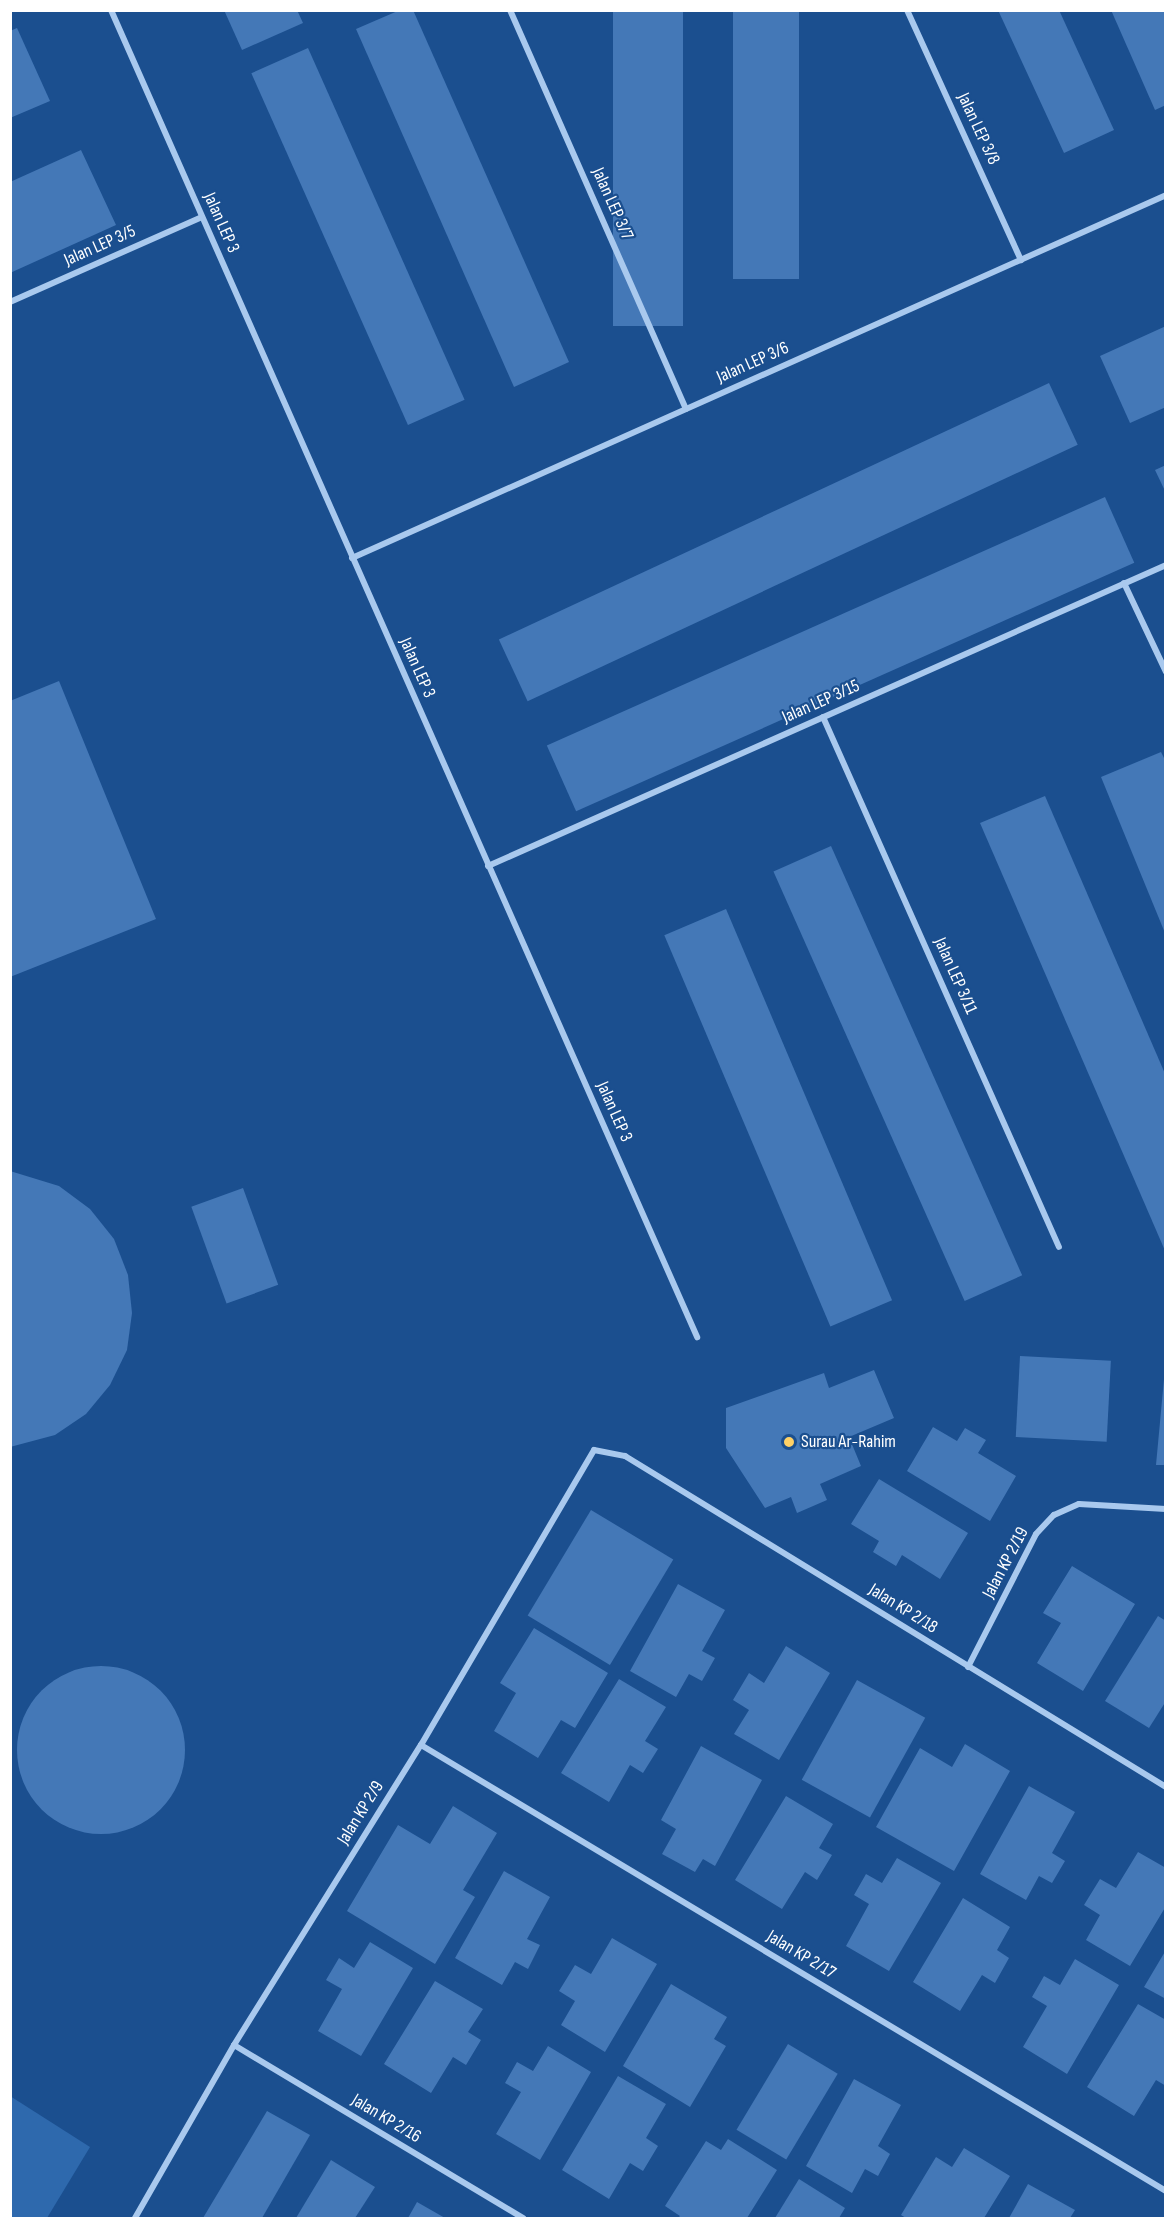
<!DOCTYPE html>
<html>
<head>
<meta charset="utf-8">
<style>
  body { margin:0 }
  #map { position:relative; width:1176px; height:2229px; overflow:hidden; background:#1b4f8f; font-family:"Sofia Sans Condensed",sans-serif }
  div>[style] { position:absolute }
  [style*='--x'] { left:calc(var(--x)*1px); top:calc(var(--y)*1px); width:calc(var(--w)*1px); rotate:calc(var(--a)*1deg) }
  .green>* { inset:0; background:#2e69ad }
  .building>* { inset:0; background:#4478b7; transform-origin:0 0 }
  .round { border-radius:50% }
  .street>* { height:6px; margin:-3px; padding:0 3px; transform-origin:3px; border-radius:3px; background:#a9c9ee }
  .dots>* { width:16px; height:16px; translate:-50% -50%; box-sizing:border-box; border:3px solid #1b4f8f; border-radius:50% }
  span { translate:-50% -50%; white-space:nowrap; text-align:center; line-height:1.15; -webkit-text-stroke:4.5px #1b4f8f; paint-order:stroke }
  .street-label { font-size:18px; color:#fff }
  .poi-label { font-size:18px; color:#fff }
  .left { translate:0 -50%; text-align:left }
  .frame { position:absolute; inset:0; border:12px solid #fff; pointer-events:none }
</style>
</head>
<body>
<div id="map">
  <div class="green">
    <i style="clip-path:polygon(10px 2096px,90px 2147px,47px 2218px,11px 2218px)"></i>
  </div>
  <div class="building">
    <i style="clip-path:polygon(224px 10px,297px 10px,303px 23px,242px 50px)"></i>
    <i style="clip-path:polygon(400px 10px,413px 10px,569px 362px,514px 387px,356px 29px)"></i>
    <i style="left:613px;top:10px;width:70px;height:316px"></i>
    <i style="left:733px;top:10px;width:66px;height:269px"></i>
    <i style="clip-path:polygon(998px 10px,1059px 10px,1114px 130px,1064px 153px)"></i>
    <i style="clip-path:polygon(1111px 10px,1166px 10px,1166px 105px,1155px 110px)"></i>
    <i style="clip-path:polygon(17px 28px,50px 101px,10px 118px,10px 31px)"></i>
    <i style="left:308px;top:48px;width:385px;height:62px;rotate:66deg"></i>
    <i style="clip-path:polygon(81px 150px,116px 225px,10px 273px,10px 182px)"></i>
    <i style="clip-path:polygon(1166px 326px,1166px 407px,1130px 423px,1100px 356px)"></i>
    <i style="left:1049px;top:383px;width:68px;height:607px;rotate:65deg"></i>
    <i style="clip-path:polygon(1166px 465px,1166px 493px,1155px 470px)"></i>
    <i style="left:1105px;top:497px;width:72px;height:611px;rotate:66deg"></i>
    <i style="clip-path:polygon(59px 681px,156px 919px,10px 977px,10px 701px)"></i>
    <i style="clip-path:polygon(1161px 752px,1166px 762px,1165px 933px,1101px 777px)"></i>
    <i style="clip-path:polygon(1045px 796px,1166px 1076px,1166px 1253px,980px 823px)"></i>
    <i style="left:831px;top:846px;width:470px;height:63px;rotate:66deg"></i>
    <i style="left:726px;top:909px;width:425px;height:67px;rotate:67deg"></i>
    <i style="clip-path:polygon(10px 1171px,59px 1186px,90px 1209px,114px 1239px,128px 1275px,132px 1313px,127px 1350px,110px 1385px,86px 1414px,55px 1435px,10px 1447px)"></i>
    <i style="left:243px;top:1188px;width:103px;height:55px;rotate:70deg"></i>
    <i style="left:1020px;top:1356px;width:91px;height:81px;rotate:3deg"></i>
    <i style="clip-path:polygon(874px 1370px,894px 1418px,849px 1437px,861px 1466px,820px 1484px,827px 1500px,797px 1513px,791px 1497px,765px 1508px,726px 1448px,726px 1408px,824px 1373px,829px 1388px)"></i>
    <i style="clip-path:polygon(1164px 1379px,1166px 1379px,1166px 1465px,1156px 1465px)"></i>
    <i style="clip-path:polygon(933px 1427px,957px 1441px,965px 1428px,986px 1440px,978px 1453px,1016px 1476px,990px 1521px,907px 1471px)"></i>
    <i style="clip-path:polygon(879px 1479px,968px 1533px,940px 1579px,902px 1555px,896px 1566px,873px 1552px,879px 1541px,851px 1524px)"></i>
    <i style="left:591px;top:1510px;width:96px;height:123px;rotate:31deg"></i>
    <i style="clip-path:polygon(1072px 1566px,1135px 1604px,1083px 1691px,1037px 1663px,1061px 1623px,1043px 1613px)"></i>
    <i style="clip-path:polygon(678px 1584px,725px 1610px,702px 1651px,715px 1658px,702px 1681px,689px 1674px,676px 1697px,630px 1671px)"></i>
    <i style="clip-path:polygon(1158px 1616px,1166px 1621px,1166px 1701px,1149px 1728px,1105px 1701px)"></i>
    <i style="clip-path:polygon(534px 1628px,608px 1673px,575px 1728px,561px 1720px,538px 1758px,494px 1731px,516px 1693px,500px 1683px)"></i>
    <i style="clip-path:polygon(786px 1646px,830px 1673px,779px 1760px,734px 1734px,749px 1710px,733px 1700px,749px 1673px,764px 1683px)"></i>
    <i class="round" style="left:17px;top:1666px;width:168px;height:168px"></i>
    <i style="clip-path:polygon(619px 1679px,666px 1707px,645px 1741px,658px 1749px,643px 1773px,630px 1765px,609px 1802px,561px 1773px)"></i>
    <i style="left:857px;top:1680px;width:78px;height:114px;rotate:29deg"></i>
    <i style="clip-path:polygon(965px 1744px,1010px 1771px,954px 1871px,876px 1827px,920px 1748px,952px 1767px)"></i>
    <i style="clip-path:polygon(701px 1746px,762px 1780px,715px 1866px,703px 1859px,695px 1872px,662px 1854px,676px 1829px,661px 1820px)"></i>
    <i style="clip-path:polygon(1029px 1786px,1075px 1812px,1052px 1853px,1065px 1861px,1052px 1883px,1039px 1876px,1026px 1900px,980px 1874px)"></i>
    <i style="clip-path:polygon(786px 1796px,833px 1824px,819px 1848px,832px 1855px,817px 1880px,805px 1872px,782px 1909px,735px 1880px)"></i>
    <i style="clip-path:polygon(453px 1806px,497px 1833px,463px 1890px,475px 1897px,435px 1964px,347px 1911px,398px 1825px,430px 1844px)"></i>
    <i style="clip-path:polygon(1138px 1852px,1166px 1868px,1166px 1906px,1130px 1966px,1086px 1940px,1100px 1915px,1084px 1905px,1100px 1879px,1116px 1888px)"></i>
    <i style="clip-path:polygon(897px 1858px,941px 1883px,889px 1971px,846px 1946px,869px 1904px,854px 1895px,866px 1874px,882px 1883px)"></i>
    <i style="clip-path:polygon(504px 1871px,550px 1897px,527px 1939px,540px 1945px,528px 1969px,515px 1962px,502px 1985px,455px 1958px)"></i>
    <i style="clip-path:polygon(963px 1898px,1010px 1927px,997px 1950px,1009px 1958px,995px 1983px,982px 1975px,960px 2011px,913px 1982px)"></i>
    <i style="clip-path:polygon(612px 1938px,657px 1964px,605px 2052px,561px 2025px,575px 2001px,559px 1991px,575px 1965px,591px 1974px)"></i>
    <i style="clip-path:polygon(370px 1942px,413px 1968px,361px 2056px,318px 2031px,342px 1989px,326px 1980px,339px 1958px,354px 1968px)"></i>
    <i style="clip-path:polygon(1166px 1950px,1166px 1999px,1144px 1987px)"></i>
    <i style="clip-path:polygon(1075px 1959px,1119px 1985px,1067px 2074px,1023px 2047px,1047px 2006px,1032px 1997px,1044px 1976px,1060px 1985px)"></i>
    <i style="clip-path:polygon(435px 1981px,483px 2009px,468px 2032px,481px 2040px,466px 2065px,453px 2057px,431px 2093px,384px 2064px)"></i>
    <i style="clip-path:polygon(671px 1984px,727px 2017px,714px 2039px,726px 2046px,690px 2107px,623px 2066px)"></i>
    <i style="clip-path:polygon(1138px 2004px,1166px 2020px,1166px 2086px,1156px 2080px,1134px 2116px,1087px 2087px)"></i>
    <i style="left:788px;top:2044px;width:58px;height:100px;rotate:31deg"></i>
    <i style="clip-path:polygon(548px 2046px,591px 2072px,540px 2160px,496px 2134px,521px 2092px,505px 2083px,517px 2062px,533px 2071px)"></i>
    <i style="clip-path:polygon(618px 2076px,666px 2104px,646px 2138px,658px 2146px,643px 2171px,630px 2163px,609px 2199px,562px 2170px)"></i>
    <i style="clip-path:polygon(854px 2079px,901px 2105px,878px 2146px,890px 2154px,878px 2176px,865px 2169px,852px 2193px,806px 2166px)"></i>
    <i style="clip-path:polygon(267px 2111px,310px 2135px,262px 2218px,203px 2218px)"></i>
    <i style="clip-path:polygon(728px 2139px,777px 2170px,747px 2218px,678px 2218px,680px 2216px,665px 2206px,706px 2141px,721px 2150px)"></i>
    <i style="clip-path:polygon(964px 2148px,1010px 2176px,984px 2218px,906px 2218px,901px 2215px,936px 2157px,952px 2167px)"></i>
    <i style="clip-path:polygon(331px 2160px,375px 2187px,355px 2218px,296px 2218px)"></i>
    <i style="clip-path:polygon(799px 2179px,845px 2208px,839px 2218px,775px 2218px)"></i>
    <i style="clip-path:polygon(1028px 2184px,1075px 2210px,1070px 2218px,1009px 2218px)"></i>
    <i style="clip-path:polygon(417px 2202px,445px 2218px,408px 2218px)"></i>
  </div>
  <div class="street">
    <i style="--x:111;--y:10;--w:1451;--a:66.17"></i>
    <i style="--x:510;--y:10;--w:436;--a:66.2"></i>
    <i style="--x:907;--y:10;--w:275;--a:65.5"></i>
    <i style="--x:10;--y:302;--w:210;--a:-23.9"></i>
    <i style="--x:352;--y:558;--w:891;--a:-24.03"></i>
    <i style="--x:1124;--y:583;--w:98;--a:64.7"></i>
    <i style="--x:823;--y:717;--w:580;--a:66"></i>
    <i style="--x:488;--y:866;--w:742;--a:-23.94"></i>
    <i style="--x:968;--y:1667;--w:149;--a:-62.9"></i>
    <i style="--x:1036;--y:1534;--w:26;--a:-47"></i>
    <i style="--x:1054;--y:1515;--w:27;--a:-24"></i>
    <i style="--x:1079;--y:1504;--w:87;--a:3.3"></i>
    <i style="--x:421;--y:1745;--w:868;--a:30.91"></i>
    <i style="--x:234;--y:2045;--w:337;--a:30.9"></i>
    <i style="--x:135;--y:2218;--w:199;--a:-60.2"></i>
    <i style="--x:234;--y:2045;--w:354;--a:-58.1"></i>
    <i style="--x:421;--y:1745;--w:342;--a:-59.6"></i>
    <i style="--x:594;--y:1450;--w:32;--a:11"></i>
    <i style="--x:625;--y:1456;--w:634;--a:31.46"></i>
  </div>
  <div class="dots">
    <i style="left:789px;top:1442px;background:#ffd166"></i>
  </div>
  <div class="street-label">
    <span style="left:978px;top:129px;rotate:65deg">Jalan LEP 3/8</span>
    <span style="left:612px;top:204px;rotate:66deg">Jalan LEP 3/7</span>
    <span style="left:221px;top:223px;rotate:66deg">Jalan LEP 3</span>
    <span style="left:100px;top:246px;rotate:-24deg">Jalan LEP 3/5</span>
    <span style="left:753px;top:363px;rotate:-24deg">Jalan LEP 3/6</span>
    <span style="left:417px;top:668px;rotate:66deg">Jalan LEP 3</span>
    <span style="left:821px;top:702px;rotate:-24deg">Jalan LEP 3/15</span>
    <span style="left:955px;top:976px;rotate:66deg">Jalan LEP 3/11</span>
    <span style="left:614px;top:1112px;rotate:66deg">Jalan LEP 3</span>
    <span style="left:1006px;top:1563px;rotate:-62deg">Jalan KP 2/19</span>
    <span style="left:903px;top:1609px;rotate:32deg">Jalan KP 2/18</span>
    <span style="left:361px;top:1813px;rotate:-58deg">Jalan KP 2/9</span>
    <span style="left:801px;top:1955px;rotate:31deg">Jalan KP 2/17</span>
    <span style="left:386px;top:2119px;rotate:31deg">Jalan KP 2/16</span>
  </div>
  <div class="poi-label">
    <span class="left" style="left:801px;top:1442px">Surau Ar-Rahim</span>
  </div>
  <div class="frame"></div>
</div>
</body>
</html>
